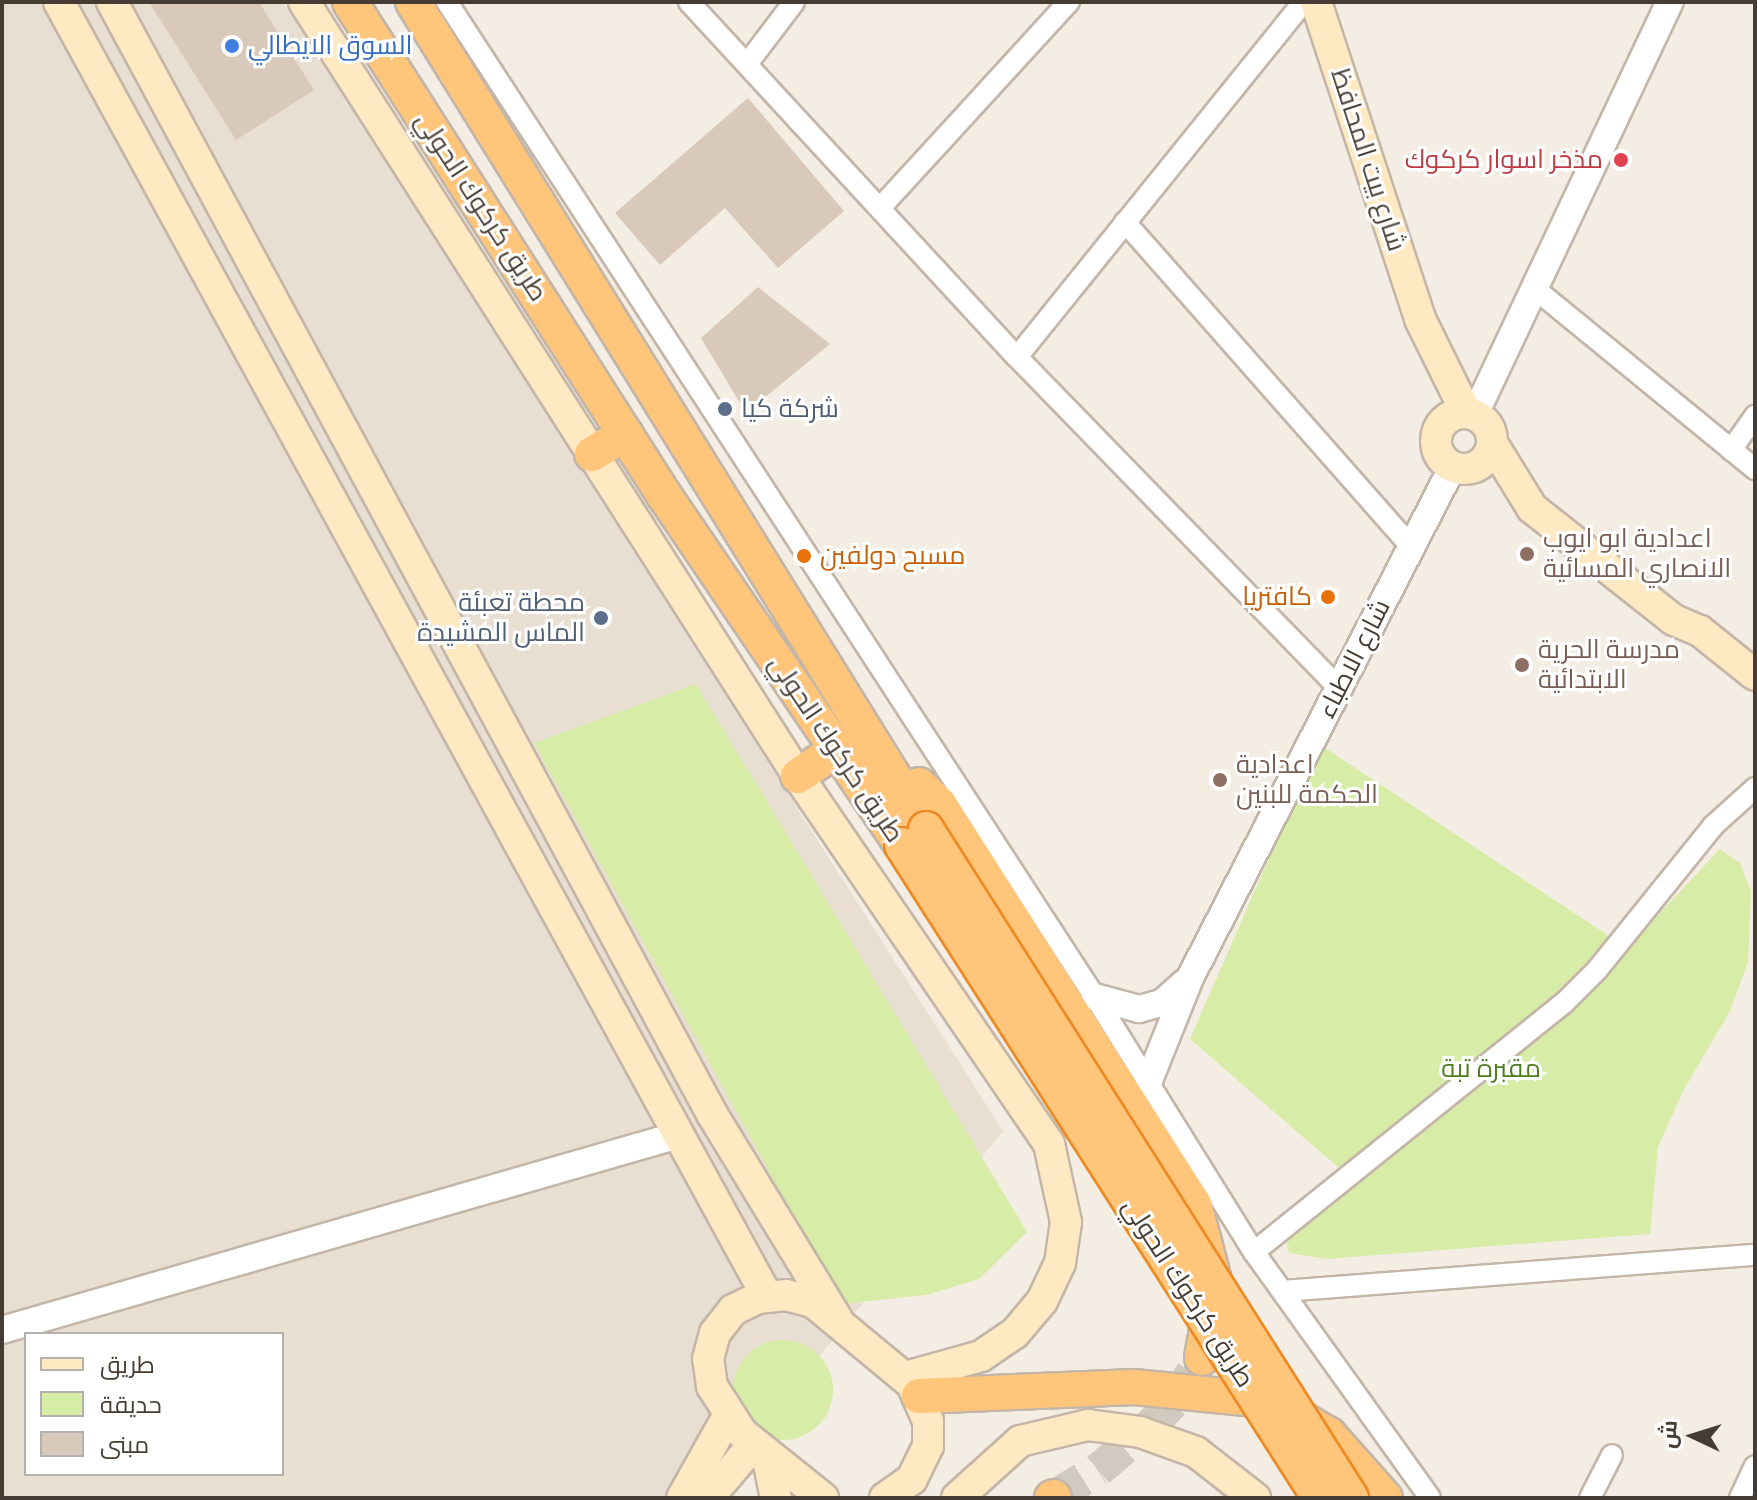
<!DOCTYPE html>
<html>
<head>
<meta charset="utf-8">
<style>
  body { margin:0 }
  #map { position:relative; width:1757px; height:1500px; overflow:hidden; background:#f4ede3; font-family:Karla,Cairo,sans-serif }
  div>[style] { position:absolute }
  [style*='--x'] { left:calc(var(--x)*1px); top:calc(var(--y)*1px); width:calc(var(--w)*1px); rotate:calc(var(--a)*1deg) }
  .residential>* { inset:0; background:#e8ded1 }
  .green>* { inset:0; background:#d6eca7 }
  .round { border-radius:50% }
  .building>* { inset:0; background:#d9c9bb }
  .trunk-tunnel>* { height:34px; margin-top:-17px; transform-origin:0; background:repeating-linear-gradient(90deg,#d1cac0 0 34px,transparent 0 51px) }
  .roads { filter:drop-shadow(2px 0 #c3b6a8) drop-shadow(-2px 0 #c3b6a8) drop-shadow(0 2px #c3b6a8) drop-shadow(0 -2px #c3b6a8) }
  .minor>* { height:20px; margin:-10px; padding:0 10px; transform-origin:10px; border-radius:10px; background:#fff }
  .tertiary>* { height:26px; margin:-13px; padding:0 13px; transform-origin:13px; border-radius:13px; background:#fff }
  .secondary>* { height:30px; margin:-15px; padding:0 15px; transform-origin:15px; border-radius:15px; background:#ffe9c2 }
  .secondary>.ring { margin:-15px; padding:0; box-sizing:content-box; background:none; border:30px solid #ffe9c2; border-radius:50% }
  .trunk>* { height:34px; margin:-17px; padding:0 17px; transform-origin:17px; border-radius:17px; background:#ffc57a }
  .bridges { filter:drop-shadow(2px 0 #ed8a24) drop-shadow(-2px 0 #ed8a24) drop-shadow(0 2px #ed8a24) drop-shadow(0 -2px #ed8a24) }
  .trunk-bridge>* { height:34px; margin:-17px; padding:0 17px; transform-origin:17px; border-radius:17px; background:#ffc57a }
  .dots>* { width:22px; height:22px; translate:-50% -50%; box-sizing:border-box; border:4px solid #fff; border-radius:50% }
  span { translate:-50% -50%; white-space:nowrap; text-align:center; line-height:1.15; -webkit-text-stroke:6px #fff; paint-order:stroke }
  .shop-label { font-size:26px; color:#366cbe }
  .left { translate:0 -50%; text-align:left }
  .street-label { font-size:26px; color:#463c33 }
  .health-label { font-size:26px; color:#be3a42 }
  .right { translate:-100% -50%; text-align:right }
  .service-label { font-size:26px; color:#4e5e75 }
  .education-label { font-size:26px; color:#785e54 }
  .food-label { font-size:26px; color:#c56008 }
  .park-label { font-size:26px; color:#4f7d21 }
  .frame { position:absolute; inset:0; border:4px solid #463c33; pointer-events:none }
  .legend { position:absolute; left:24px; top:1332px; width:260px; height:144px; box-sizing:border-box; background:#fff; border:2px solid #b5b1ad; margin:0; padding:10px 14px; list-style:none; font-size:24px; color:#463c33 }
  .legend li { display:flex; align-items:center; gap:16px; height:40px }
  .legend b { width:40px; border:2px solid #b5b1ad }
  .north { position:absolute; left:1653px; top:1396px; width:80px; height:80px; -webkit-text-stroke:6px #fff; paint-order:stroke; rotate:274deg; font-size:22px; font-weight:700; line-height:32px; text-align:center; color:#463c33 }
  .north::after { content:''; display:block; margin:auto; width:28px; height:36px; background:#463c33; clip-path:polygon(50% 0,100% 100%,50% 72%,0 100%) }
</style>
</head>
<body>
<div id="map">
  <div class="residential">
    <i style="clip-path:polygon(evenodd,2px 2px,283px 2px,1003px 1131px,704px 1498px,2px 1498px,2px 2px,26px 1334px,282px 1334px,282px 1474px,26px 1474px,26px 1334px)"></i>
  </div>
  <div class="green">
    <i style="clip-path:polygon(696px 684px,1027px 1232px,979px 1279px,926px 1295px,842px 1304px,534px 743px)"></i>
    <i style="clip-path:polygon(1319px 744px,1627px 948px,1720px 849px,1740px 863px,1751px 891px,1748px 962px,1730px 1011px,1683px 1091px,1658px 1147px,1650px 1234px,1327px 1259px,1289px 1253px,1285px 1239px,1354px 1181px,1190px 1039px)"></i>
    <i class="round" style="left:733px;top:1340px;width:100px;height:100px"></i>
  </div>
  <div class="building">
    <i style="clip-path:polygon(149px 2px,259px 2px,314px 90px,236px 140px)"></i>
    <i style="clip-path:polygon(748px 98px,844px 211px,778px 268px,725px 208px,660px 265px,615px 213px)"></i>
    <i style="clip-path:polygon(758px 287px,830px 344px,746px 413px,701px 338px)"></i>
  </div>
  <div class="trunk-tunnel">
    <i style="--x:1054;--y:1497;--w:52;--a:-31.5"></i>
    <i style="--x:1098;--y:1470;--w:67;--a:-40.1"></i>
    <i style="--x:1149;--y:1427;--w:36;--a:-46"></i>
    <i style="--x:1174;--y:1401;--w:51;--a:-56.9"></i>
  </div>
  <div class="roads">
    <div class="minor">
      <i style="--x:447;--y:2;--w:1187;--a:56.93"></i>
      <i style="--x:1095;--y:997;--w:301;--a:58.1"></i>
      <i style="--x:1254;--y:1252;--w:302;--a:54.4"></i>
      <i style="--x:689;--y:2;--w:483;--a:47.3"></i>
      <i style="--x:1017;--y:357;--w:462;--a:45.8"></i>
      <i style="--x:747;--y:64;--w:78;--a:-52.8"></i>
      <i style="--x:880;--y:208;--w:280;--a:-47.5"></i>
      <i style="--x:1125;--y:222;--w:434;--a:48.6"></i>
      <i style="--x:1534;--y:288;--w:286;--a:39.3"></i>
      <i style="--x:1017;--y:357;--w:456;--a:-51.1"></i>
      <i style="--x:1731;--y:450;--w:42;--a:-54.8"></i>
      <i style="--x:1254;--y:1252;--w:398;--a:-38.8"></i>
      <i style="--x:1564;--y:1003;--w:47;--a:-45"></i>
      <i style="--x:1597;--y:970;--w:185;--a:-51.1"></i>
      <i style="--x:1713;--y:826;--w:57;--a:-42.1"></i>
      <i style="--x:1283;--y:1291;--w:473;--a:-4.4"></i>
      <i style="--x:1590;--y:1498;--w:48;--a:-62.9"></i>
      <i style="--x:1740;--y:1498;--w:35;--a:-65"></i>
    </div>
    <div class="tertiary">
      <i style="--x:1475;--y:414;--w:456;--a:-64.7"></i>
      <i style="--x:1095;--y:997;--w:46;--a:15.3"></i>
      <i style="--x:1139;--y:1009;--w:24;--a:-15"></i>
      <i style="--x:1162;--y:1003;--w:30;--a:-42"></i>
      <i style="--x:1148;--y:1083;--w:113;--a:-68.2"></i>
      <i style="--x:1190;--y:978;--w:573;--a:-62.81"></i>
      <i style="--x:2;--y:1330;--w:704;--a:-16.09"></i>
    </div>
    <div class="secondary">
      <i style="--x:59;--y:2;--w:1475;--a:61.32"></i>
      <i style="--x:112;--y:2;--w:1264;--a:61.65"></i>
      <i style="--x:712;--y:1114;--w:238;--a:58.6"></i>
      <i style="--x:304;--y:2;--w:918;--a:57.45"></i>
      <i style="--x:798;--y:776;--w:445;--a:55.7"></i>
      <i style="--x:1049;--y:1144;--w:80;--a:77.7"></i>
      <i style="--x:1066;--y:1222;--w:41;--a:98.3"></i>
      <i style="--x:1060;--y:1263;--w:42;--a:115.3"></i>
      <i style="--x:1042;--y:1301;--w:42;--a:130.2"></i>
      <i style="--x:1015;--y:1333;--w:41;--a:145.9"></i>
      <i style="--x:981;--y:1356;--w:78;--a:164.4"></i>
      <i style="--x:1316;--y:2;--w:334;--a:71.8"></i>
      <i style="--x:1420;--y:319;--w:104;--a:63.7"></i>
      <i class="ring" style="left:1436px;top:413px;width:26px;height:26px"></i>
      <i style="--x:1492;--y:443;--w:76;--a:58.4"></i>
      <i style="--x:1532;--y:508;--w:181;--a:38.3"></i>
      <i style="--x:1674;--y:620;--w:28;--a:23"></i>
      <i style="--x:1700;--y:631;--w:70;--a:38.7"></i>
      <i style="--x:767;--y:1455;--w:44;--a:78.2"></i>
      <i style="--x:682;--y:1498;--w:94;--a:-60.7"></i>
      <i style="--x:708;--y:1498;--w:71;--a:-49.6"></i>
      <i style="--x:823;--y:1498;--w:104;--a:-141.3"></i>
      <i style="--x:742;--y:1433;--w:56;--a:-122.6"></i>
      <i style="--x:712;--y:1386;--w:27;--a:-98"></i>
      <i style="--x:708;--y:1359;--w:27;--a:-75"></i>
      <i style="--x:715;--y:1333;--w:29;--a:-52"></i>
      <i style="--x:733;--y:1310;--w:28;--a:-26"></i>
      <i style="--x:758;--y:1298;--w:28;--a:-6"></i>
      <i style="--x:786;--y:1295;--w:28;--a:15"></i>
      <i style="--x:813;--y:1302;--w:129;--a:39.6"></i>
      <i style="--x:912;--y:1384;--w:40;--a:66.6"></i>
      <i style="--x:928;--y:1421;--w:25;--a:90"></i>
      <i style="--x:928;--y:1446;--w:37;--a:116"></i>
      <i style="--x:912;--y:1479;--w:33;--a:145"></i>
      <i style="--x:957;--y:1498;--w:85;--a:-42.1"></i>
      <i style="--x:1020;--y:1441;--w:70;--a:-13.2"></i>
      <i style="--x:1088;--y:1425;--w:52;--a:7.7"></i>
      <i style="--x:1140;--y:1432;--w:59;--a:19.7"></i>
      <i style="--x:1196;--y:1452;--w:75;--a:37.9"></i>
    </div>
    <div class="trunk">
      <i style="--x:350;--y:2;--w:585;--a:57.51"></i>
      <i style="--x:664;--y:495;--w:423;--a:55.8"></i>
      <i style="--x:413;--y:2;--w:973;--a:58.19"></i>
      <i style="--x:592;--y:454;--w:39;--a:-31"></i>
      <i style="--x:798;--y:776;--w:46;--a:-34.4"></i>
      <i style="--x:919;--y:785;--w:28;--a:44"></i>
      <i style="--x:939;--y:804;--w:474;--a:57.5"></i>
      <i style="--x:1194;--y:1204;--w:83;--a:75.3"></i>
      <i style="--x:1215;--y:1284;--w:75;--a:100"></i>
      <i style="--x:919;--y:1396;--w:215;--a:-2.4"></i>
      <i style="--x:1134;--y:1387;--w:122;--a:5.7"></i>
      <i style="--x:1255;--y:1399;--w:27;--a:17"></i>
      <i style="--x:1281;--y:1407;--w:56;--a:30.3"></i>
      <i style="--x:1329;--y:1435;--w:84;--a:48.4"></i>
      <i style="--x:1052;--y:1498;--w:2;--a:-27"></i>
    </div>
  </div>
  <div class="bridges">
    <div class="trunk-bridge">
      <i style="--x:926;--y:829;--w:793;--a:57.57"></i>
      <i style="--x:902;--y:845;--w:775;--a:57.38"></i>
    </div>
  </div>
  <div class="dots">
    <i style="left:232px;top:46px;background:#3f7fe0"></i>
    <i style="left:1621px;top:160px;background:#e0444e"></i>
    <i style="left:725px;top:409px;background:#5c6f8a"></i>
    <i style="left:1527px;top:554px;background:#8d6e63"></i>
    <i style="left:804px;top:556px;background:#e8710a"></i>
    <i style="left:1328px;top:597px;background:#e8710a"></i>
    <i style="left:601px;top:618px;background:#5c6f8a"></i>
    <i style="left:1522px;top:665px;background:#8d6e63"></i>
    <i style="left:1220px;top:780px;background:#8d6e63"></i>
  </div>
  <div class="shop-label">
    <span class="left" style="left:248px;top:46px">السوق الايطالي</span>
  </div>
  <div class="street-label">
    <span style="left:1368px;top:160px;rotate:72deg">شارع بيت المحافظ</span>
    <span style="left:481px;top:207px;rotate:57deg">طريق كركوك الحولي</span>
    <span style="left:1354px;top:659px;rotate:-63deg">شارع الاطباء</span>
    <span style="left:836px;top:749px;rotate:56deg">طريق كركوك الحولي</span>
    <span style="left:1188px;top:1293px;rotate:57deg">طريق كركوك الحولي</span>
  </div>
  <div class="health-label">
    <span class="right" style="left:1603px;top:160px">مذخر اسوار كركوك</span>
  </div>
  <div class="service-label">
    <span class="left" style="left:741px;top:409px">شركة كيا</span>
    <span class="right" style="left:585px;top:618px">محطة تعبئة<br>الماس المشيدة</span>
  </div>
  <div class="education-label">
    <span class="left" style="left:1543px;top:554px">اعدادية ابو ايوب<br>الانصاري المسائية</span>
    <span class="left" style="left:1538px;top:665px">مدرسة الحرية<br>الابتدائية</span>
    <span class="left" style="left:1236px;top:780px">اعدادية<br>الحكمة للبنين</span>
  </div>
  <div class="food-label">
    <span class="left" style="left:820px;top:556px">مسبح دولفين</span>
    <span class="right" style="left:1312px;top:597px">کافتریا</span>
  </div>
  <div class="park-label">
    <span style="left:1491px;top:1069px">مقبرة تبة</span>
  </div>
  <div class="frame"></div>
  <ul class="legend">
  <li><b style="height:10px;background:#ffe9c2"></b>طريق</li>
  <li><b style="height:22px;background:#d6eca7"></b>حديقة</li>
  <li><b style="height:22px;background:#d9c9bb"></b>مبنى</li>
  </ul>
  <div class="north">ش</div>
</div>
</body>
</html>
